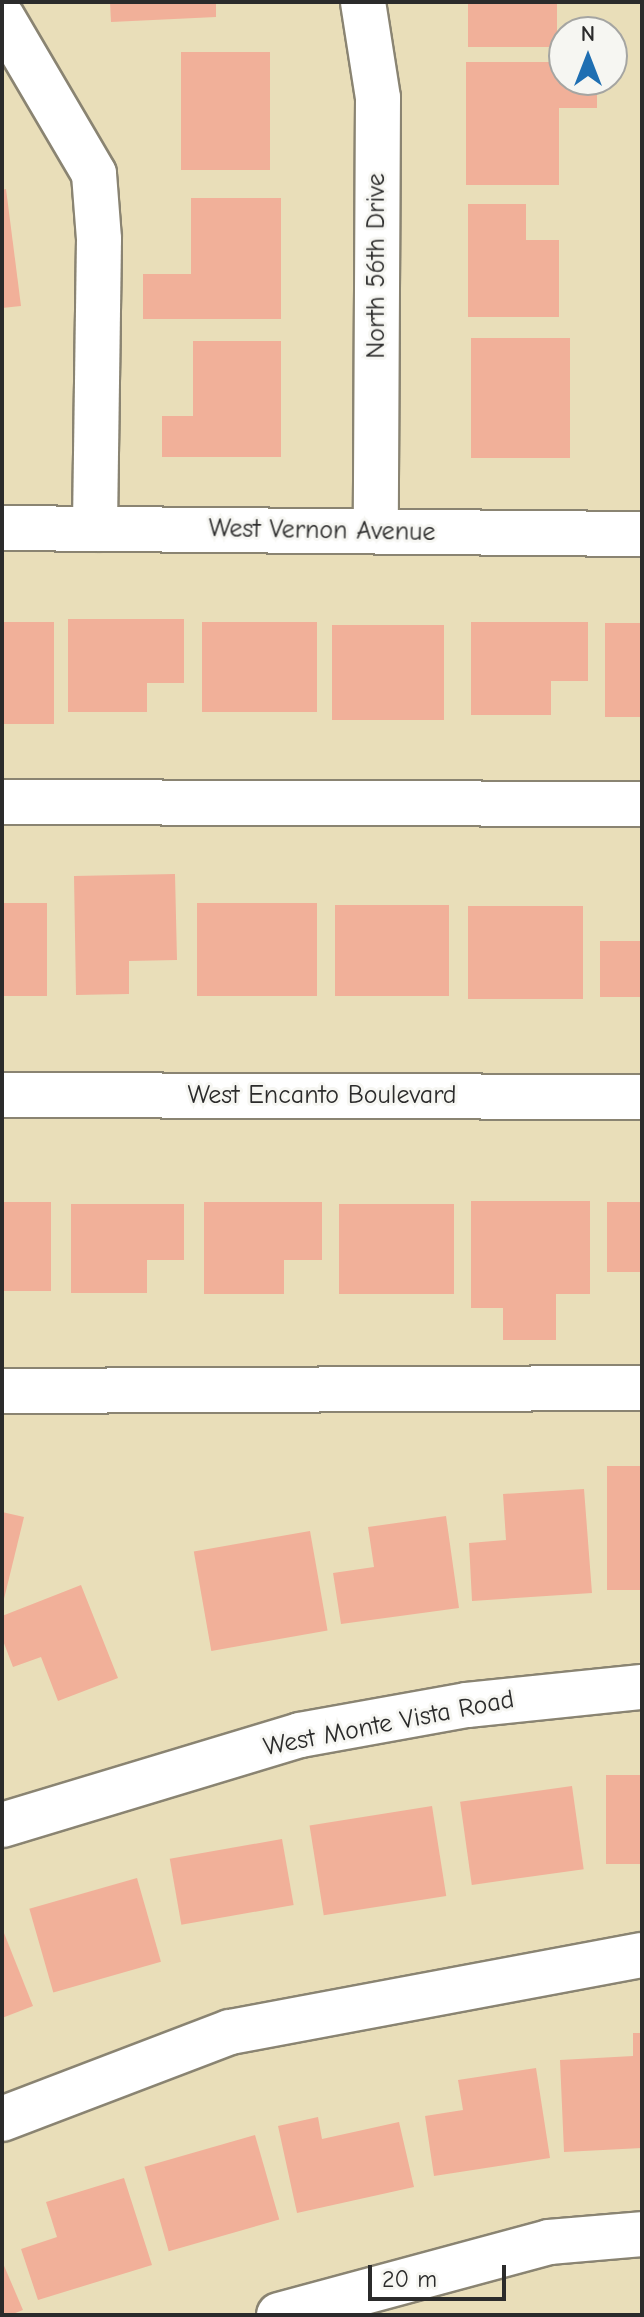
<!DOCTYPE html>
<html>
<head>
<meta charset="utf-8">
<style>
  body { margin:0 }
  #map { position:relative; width:644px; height:2317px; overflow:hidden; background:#e9deb9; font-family:"Comic Neue",sans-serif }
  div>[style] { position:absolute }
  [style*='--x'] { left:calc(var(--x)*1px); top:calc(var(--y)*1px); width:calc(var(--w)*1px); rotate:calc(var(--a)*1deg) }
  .building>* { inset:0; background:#f1b099; transform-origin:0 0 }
  .roads { filter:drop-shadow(2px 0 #8a8472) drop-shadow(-2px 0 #8a8472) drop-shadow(0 2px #8a8472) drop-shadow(0 -2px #8a8472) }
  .minor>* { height:44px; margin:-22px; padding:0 22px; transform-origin:22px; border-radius:22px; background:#fff }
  span { translate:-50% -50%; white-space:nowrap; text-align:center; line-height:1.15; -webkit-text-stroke:6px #f6f6f2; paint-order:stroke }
  .street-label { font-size:26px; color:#2b2b2b }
  .frame { position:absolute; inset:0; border:4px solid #2b2b2b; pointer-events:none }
  .north { position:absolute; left:548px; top:16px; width:80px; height:80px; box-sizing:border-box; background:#f6f6f2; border:2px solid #a5a5a2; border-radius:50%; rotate:0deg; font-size:22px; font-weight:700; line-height:32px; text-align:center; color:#2b2b2b }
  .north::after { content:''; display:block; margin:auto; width:28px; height:36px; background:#1f6fb2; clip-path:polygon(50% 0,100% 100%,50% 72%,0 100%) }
  .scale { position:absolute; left:368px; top:2265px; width:138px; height:36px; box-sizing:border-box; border:4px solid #2b2b2b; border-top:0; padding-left:10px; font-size:24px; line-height:28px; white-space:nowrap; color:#2b2b2b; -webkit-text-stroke:6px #f6f6f2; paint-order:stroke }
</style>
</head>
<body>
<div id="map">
  <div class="building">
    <i style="clip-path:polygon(110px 2px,216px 2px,216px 17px,111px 22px)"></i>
    <i style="left:468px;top:2px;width:89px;height:45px"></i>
    <i style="left:181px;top:52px;width:89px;height:118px"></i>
    <i style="clip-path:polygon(466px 62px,564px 62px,564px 80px,597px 80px,597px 108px,559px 108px,559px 185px,466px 185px)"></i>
    <i style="clip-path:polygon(6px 189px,21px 306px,2px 308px,2px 190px)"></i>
    <i style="clip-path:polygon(191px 198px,281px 198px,281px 319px,143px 319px,143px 274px,191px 274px)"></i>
    <i style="clip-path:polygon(468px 204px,526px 204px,526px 240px,559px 240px,559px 317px,468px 317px)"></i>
    <i style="left:570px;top:338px;width:120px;height:99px;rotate:90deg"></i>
    <i style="clip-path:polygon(193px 341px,281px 341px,281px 457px,162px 457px,162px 416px,193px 416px)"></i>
    <i style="clip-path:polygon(68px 619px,184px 619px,184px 683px,147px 683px,147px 712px,68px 712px)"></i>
    <i style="left:2px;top:622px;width:52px;height:102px"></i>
    <i style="left:202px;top:622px;width:115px;height:90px"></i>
    <i style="clip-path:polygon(471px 622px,588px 622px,588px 681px,551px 681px,551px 715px,471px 715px)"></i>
    <i style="left:605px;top:623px;width:37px;height:94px"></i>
    <i style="left:332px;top:625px;width:112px;height:95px"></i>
    <i style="clip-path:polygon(175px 874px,177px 960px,129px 961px,129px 994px,76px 995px,74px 876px)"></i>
    <i style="left:2px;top:903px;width:45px;height:93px"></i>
    <i style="left:197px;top:903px;width:120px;height:93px"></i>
    <i style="left:335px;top:905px;width:114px;height:91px"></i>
    <i style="left:468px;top:906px;width:115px;height:93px"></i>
    <i style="left:600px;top:941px;width:42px;height:56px"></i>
    <i style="clip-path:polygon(471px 1201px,590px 1201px,590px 1294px,556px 1294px,556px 1340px,503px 1340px,503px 1308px,471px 1308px)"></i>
    <i style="left:2px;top:1202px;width:49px;height:89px"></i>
    <i style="clip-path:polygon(204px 1202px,322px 1202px,322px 1260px,284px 1260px,284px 1294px,204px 1294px)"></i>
    <i style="left:607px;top:1202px;width:35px;height:70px"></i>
    <i style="clip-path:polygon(71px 1204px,184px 1204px,184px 1260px,147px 1260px,147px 1293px,71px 1293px)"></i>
    <i style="left:339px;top:1204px;width:115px;height:90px"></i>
    <i style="left:607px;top:1466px;width:35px;height:124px"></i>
    <i style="clip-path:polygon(584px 1489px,592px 1593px,472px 1601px,469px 1543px,506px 1540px,503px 1494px)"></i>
    <i style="clip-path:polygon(2px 1512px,24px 1517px,3px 1603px,2px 1603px)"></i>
    <i style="clip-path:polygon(446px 1516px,459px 1608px,341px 1624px,333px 1573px,374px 1567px,368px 1527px)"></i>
    <i style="left:310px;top:1531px;width:101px;height:118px;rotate:80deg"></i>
    <i style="clip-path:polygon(81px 1585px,118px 1678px,58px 1701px,41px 1657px,13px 1667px,2px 1638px,2px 1616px)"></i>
    <i style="left:642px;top:1775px;width:89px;height:36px;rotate:90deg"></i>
    <i style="left:572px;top:1786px;width:84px;height:113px;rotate:82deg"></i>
    <i style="left:432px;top:1806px;width:91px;height:124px;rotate:81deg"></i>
    <i style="left:282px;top:1839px;width:67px;height:114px;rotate:80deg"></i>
    <i style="left:137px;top:1878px;width:87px;height:112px;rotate:74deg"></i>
    <i style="clip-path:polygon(2px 1928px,33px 2006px,2px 2018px)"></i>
    <i style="clip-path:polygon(633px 2033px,642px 2033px,642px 2148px,564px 2152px,560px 2060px,633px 2056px)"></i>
    <i style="clip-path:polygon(536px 2068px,550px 2158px,434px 2176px,425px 2116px,463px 2110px,458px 2080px)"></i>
    <i style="clip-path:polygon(318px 2117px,322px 2139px,399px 2122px,414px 2187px,297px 2213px,278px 2126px)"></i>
    <i style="left:255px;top:2135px;width:88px;height:115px;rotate:74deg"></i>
    <i style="clip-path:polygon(124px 2178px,152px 2265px,38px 2300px,21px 2249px,57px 2237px,46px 2202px)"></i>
    <i style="clip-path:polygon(2px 2261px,23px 2310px,10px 2315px,2px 2315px)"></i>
  </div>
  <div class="roads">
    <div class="minor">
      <i style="--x:363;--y:2;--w:97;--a:81.1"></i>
      <i style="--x:378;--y:98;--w:433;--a:90.3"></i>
      <i style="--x:2;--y:17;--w:182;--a:59.6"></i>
      <i style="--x:94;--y:174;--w:65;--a:85.6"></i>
      <i style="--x:99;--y:239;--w:290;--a:90.8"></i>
      <i style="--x:2;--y:528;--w:640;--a:0.54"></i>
      <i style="--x:2;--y:802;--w:640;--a:0.18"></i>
      <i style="--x:2;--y:1095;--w:640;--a:0.18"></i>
      <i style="--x:2;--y:1391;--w:640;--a:-0.27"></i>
      <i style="--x:2;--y:1825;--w:311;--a:-16.8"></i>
      <i style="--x:300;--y:1735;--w:170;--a:-10.2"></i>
      <i style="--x:467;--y:1705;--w:176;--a:-5.9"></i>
      <i style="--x:2;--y:2119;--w:244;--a:-20.9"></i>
      <i style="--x:230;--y:2032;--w:419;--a:-10.6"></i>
      <i style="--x:279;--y:2315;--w:280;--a:-15.1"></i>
      <i style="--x:549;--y:2242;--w:93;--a:-4.9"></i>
    </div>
  </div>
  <div class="street-label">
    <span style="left:377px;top:266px;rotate:-90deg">North 56th Drive</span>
    <span style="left:322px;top:531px;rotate:1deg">West Vernon Avenue</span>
    <span style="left:322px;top:1096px">West Encanto Boulevard</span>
    <span style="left:389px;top:1724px;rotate:-11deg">West Monte Vista Road</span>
  </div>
  <div class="frame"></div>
  <div class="north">N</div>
  <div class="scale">20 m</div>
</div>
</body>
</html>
